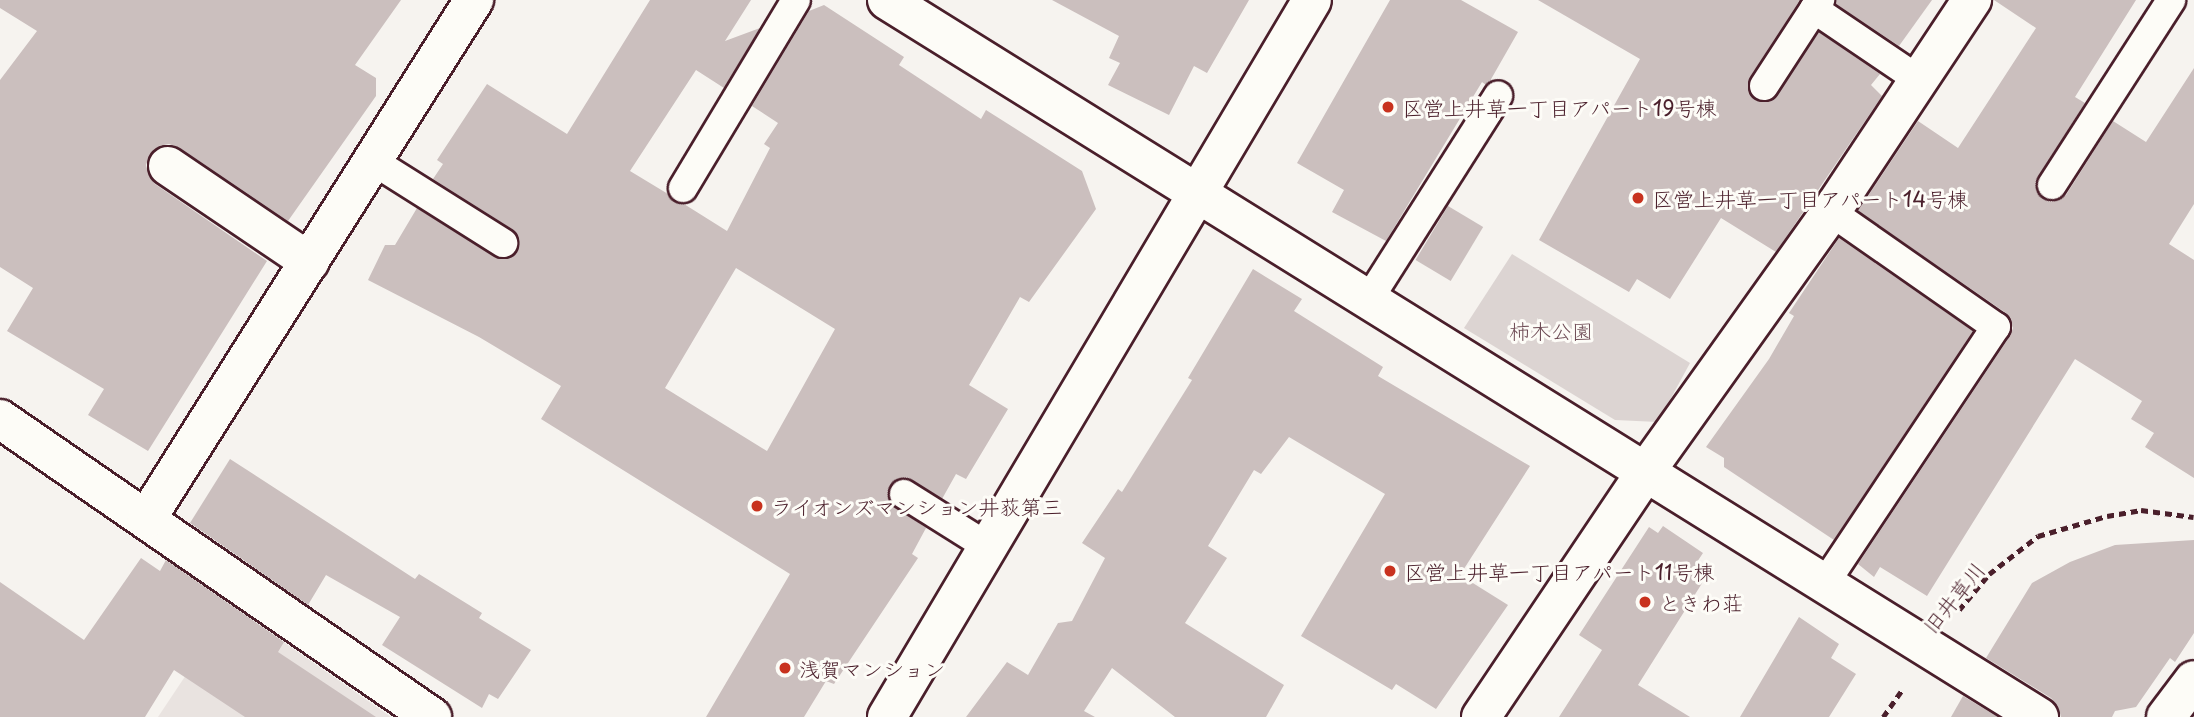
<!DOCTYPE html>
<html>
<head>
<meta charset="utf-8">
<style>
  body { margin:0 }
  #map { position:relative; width:2194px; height:717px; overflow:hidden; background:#f6f3ef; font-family:"Playpen Sans","Klee One",sans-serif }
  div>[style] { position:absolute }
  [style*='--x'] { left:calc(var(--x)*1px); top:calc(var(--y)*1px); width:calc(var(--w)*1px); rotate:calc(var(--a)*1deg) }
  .built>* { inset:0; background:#e9e3e0 }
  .green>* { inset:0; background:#dcd4d2 }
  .building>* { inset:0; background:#cbbfbe; transform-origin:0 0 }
  .path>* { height:4.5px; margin-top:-2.25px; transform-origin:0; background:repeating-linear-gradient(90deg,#4a1f2b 0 7px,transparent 0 12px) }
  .roads { filter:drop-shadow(2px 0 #4a1f2b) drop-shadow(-2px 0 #4a1f2b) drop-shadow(0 2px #4a1f2b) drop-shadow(0 -2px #4a1f2b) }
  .lane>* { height:28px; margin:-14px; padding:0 14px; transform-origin:14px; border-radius:14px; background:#fdfcf7 }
  .street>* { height:38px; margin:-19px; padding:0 19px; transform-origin:19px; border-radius:19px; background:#fdfcf7 }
  .secondary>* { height:38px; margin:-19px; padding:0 19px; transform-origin:19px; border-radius:19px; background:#fdfcf7 }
  .dots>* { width:19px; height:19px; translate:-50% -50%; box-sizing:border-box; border:4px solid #fdfcf7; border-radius:50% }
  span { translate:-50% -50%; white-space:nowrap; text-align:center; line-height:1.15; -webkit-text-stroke:6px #fdfcf7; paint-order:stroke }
  .poi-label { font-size:21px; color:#4a1f2b }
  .left { translate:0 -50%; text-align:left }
  .park-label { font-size:21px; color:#6e4c55 }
  .street-label { font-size:21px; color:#4a1f2b }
</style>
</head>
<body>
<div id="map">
  <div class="built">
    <i style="clip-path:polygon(232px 606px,391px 717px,158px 717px)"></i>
  </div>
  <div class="green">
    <i style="clip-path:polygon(1512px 254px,1690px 363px,1658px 422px,1615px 420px,1464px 328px)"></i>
  </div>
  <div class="building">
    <i style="clip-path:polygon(0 0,401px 0,355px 65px,376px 78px,376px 96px,288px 221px,180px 148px,169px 144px,159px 146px,150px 154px,146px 165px,149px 176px,155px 184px,267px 261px,148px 451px,88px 415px,104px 389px,7px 331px,33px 288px,0 267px,0 80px,37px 31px,0 8px)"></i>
    <i style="clip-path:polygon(evenodd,650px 0,751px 0,725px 41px,760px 28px,724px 88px,696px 70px,630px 171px,668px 194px,674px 202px,684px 204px,727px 231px,770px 148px,764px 144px,778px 123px,752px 106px,809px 11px,824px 5px,904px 57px,899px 65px,981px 119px,986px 110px,1082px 171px,1096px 209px,1029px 302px,1020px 297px,969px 385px,1008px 409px,966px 479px,956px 474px,942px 499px,905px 478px,896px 480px,890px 486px,890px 502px,926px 528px,912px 554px,918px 558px,834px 684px,826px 681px,804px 717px,706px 717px,790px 574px,541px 419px,561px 386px,479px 337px,368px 280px,385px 245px,395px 245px,417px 208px,495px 257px,510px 258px,517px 252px,520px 243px,512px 229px,433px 179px,443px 164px,437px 160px,487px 84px,567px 134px,650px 0,736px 268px,835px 329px,767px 451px,665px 388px,736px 268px)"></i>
    <i style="clip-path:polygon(1052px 0,1249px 0,1207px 73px,1194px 66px,1169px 115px,1108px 85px,1120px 63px,1109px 58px,1119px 36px)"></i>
    <i style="clip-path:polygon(1390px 0,1461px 0,1518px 32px,1490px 81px,1486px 85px,1482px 82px,1386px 241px,1332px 212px,1344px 190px,1297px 163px)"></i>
    <i style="clip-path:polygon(1538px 0,1800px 0,1750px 77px,1750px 94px,1762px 102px,1772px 100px,1819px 32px,1880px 74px,1871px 85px,1882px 96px,1776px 252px,1721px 218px,1670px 299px,1637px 279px,1629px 292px,1539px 240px,1640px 59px)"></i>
    <i style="clip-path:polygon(1837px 0,1932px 0,1899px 46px,1836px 4px)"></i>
    <i style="clip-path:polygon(1994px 0,2136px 0,2075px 97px,2085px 103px,2038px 177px,2037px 192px,2044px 199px,2052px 202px,2066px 195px,2113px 121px,2146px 142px,2194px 68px,2194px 204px,2169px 244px,2194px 260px,2194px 478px,2145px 447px,2154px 433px,2131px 419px,2142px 401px,2075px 359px,1927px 596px,1880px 567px,1874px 577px,1858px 564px,2010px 336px,2013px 328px,2006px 313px,1858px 211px,1918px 121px,1958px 148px,2036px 28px)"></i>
    <i style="left:1448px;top:206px;width:41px;height:63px;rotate:31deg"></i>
    <i style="clip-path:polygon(1839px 238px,1973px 331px,1834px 540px,1724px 467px,1724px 458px,1706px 447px,1769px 359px,1794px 316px,1789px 313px)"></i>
    <i style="clip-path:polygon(1253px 269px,1302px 299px,1294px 311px,1383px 367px,1378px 376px,1530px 466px,1460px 575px,1508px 605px,1436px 709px,1396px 684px,1392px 690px,1301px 636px,1385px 494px,1289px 437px,1261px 474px,1254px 470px,1208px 546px,1227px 558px,1185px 623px,1284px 685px,1266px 717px,1175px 717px,1112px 668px,1084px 711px,1095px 717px,966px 717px,1007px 662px,1028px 675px,1058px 623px,1072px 621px,1105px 558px,1082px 543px,1118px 489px,1122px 492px,1192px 380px,1188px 378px)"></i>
    <i style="clip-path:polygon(230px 459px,415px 579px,419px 574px,482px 613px,479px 618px,531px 650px,498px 699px,489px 694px,482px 708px,382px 645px,400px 617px,326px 575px,308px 605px,190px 523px)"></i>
    <i style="clip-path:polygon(1663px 526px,1703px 553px,1697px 562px,1711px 569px,1638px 685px,1690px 717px,1559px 717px,1602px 650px,1579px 635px,1649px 527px,1658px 533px)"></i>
    <i style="clip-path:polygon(2194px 540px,2194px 633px,2175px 662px,2170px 658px,2136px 707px,2115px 711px,2112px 717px,2061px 717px,2058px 706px,2051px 698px,1986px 658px,2032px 583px,2070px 562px,2115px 545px)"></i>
    <i style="clip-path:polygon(141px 558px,160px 571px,166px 560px,284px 642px,278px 652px,376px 717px,245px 717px,174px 670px,145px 717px,0 717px,0 582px,84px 640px)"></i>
    <i style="clip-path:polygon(1799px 617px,1839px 644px,1831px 658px,1856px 674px,1829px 717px,1740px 717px)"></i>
    <i style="clip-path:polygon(1963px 696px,1998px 717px,1951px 717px)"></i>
  </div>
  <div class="path">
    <i style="--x:1959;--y:610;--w:47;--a:-50.2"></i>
    <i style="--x:1989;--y:574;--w:62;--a:-37.8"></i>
    <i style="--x:2038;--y:536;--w:72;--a:-16.2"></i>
    <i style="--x:2107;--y:516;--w:35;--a:-10"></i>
    <i style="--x:2141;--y:510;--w:53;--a:7.5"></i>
    <i style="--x:1883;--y:717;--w:35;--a:-55"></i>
  </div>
  <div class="roads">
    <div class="lane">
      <i style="--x:1814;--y:9;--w:127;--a:34.1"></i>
      <i style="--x:1764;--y:86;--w:103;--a:-56.9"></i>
      <i style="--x:373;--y:161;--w:154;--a:32.2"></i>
      <i style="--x:2052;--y:185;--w:220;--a:-57.2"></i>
      <i style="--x:683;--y:188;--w:219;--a:-59"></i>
      <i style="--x:1369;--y:299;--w:241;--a:-57.6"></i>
      <i style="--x:904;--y:494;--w:99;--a:32.2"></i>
      <i style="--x:1825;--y:583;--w:308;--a:-56.3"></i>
      <i style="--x:1996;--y:327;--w:201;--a:-145.1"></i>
    </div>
    <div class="street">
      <i style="--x:887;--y:0;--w:1357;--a:31.9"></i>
      <i style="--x:168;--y:166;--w:171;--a:34.1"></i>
      <i style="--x:0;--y:419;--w:525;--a:34.6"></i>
      <i style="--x:147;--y:518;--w:613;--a:-57.74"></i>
      <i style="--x:1481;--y:717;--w:296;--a:-56.1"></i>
      <i style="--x:1646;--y:471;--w:318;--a:-54.5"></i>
      <i style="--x:1831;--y:212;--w:255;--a:-56.4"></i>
      <i style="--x:2166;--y:717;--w:46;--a:-52.9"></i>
    </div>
    <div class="secondary">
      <i style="--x:887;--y:717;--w:833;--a:-59.34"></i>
    </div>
  </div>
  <div class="dots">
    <i style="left:1388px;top:107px;background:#c8321e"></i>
    <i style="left:1638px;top:198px;background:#c8321e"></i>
    <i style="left:757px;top:506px;background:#c8321e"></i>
    <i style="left:1390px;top:571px;background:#c8321e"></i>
    <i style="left:1645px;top:602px;background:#c8321e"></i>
    <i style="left:785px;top:668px;background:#c8321e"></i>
  </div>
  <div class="poi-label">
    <span class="left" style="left:1402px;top:107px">区営上井草一丁目アパート19号棟</span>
    <span class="left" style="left:1652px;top:198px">区営上井草一丁目アパート14号棟</span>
    <span class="left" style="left:771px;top:506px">ライオンズマンション井荻第三</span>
    <span class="left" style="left:1404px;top:571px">区営上井草一丁目アパート11号棟</span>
    <span class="left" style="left:1659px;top:602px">ときわ荘</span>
    <span class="left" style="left:799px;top:668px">浅賀マンション</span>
  </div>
  <div class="park-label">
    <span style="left:1551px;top:330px">柿木公園</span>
  </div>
  <div class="street-label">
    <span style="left:1953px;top:597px;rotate:-51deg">旧井草川</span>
  </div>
</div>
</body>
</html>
